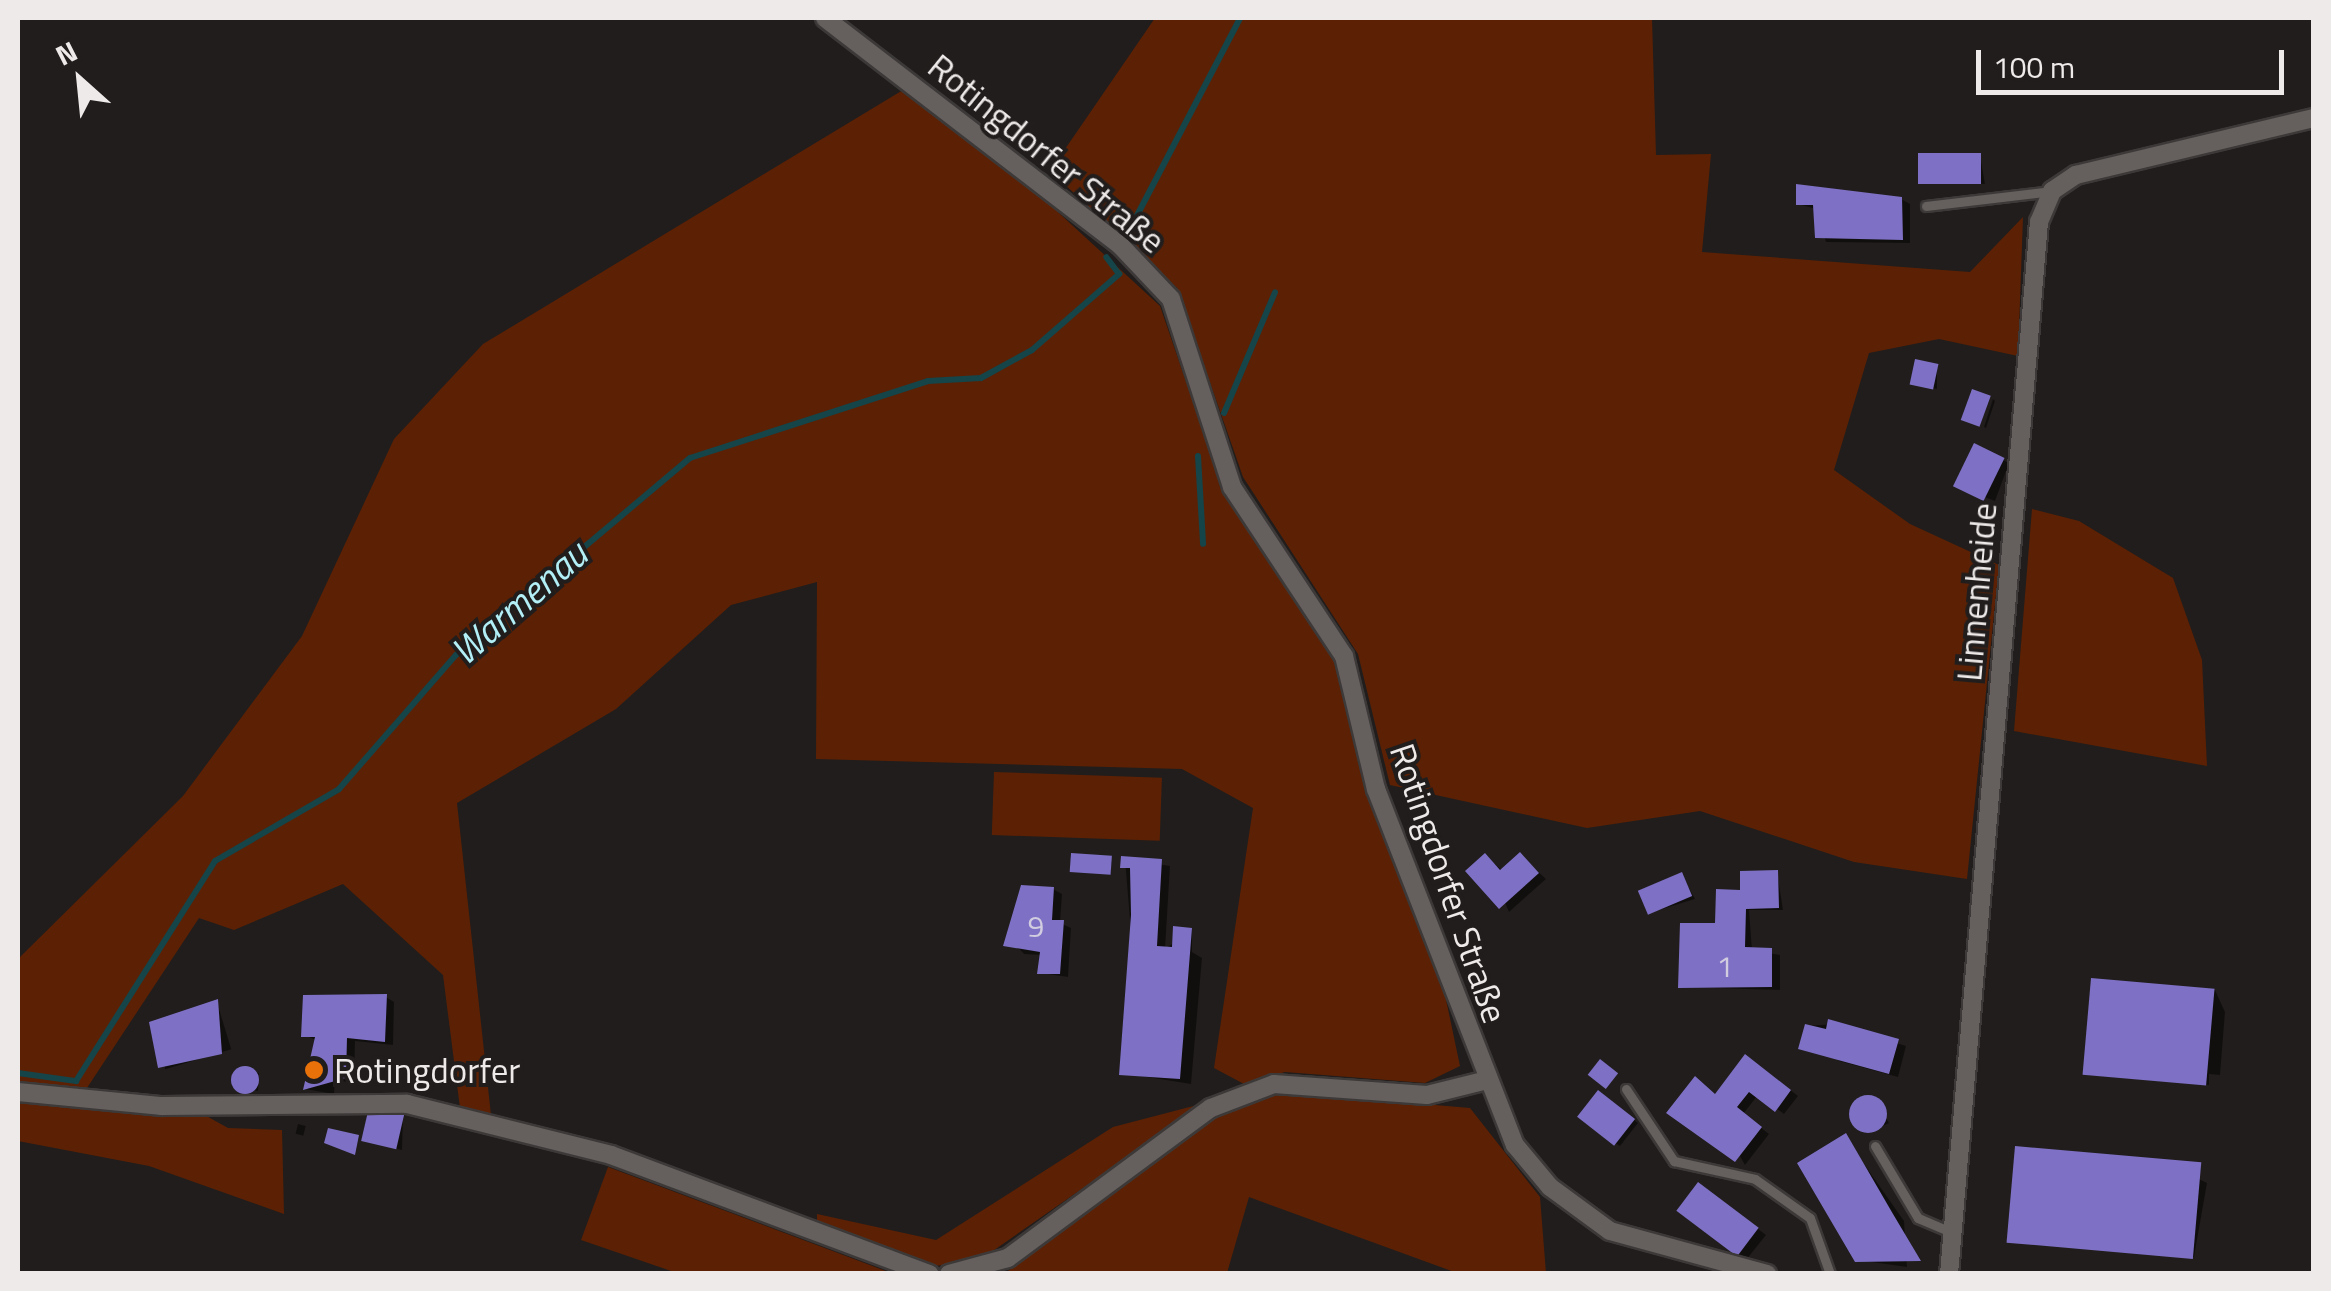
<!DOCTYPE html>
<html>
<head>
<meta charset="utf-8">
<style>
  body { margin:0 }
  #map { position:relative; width:2331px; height:1291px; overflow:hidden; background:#211d1c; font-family:"Titillium Web",sans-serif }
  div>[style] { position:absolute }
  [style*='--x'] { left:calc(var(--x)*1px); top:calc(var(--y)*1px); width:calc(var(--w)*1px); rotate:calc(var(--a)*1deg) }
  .green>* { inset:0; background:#5c2104; transform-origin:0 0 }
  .shadow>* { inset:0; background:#0007; transform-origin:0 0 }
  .stream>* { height:6px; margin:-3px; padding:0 3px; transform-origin:3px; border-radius:3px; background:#154449 }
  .building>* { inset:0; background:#7e70c4; transform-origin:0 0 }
  .round { border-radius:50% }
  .roads { filter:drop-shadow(2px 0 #3c3938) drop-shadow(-2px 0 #3c3938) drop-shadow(0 2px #3c3938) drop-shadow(0 -2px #3c3938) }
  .service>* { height:9px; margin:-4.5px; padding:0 4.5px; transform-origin:4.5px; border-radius:4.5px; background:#65605e }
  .minor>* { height:18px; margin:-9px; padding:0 9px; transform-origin:9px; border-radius:9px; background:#65605e }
  .dots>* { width:28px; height:28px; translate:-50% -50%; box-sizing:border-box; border:5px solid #211d1c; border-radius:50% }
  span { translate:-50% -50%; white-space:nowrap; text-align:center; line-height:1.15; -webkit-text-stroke:8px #211d1c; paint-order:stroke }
  .number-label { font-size:30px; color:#d1cce0 }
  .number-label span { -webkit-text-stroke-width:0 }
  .street-label { font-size:35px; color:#edeae9 }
  .poi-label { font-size:35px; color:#edeae9 }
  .left { translate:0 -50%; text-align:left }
  .water-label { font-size:38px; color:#b2eff6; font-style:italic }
  .frame { position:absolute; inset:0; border:20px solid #edeae9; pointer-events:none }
  .north { position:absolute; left:30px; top:30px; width:100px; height:100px; -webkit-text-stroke:8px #211d1c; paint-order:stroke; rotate:333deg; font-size:28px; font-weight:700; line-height:40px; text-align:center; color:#edeae9 }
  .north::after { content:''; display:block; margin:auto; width:35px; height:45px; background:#edeae9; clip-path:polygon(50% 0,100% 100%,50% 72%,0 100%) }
  .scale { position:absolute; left:1976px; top:50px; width:308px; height:45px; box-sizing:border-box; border:5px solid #edeae9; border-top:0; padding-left:12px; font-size:30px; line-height:35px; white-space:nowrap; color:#edeae9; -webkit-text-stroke:8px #211d1c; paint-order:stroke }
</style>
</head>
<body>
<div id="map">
  <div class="green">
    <i style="clip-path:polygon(1155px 18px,1652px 18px,1656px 155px,1711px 154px,1702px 252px,1970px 272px,2023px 217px,2018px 356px,1939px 339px,1869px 353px,1834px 470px,1910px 524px,1999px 565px,1967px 879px,1854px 862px,1700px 811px,1587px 828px,1390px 785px,1358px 654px,1243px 477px,1177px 288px,1050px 171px)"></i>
    <i style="clip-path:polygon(903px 90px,1010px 168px,1160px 306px,1223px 489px,1334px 660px,1366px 792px,1440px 971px,1460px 1066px,1425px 1083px,1285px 1072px,1244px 1084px,1214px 1068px,1253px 808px,1182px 769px,816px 759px,817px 582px,731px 605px,616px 709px,457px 803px,491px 1115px,460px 1108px,443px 975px,343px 884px,234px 930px,199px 918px,83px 1094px,18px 1081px,18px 959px,183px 796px,302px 636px,394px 439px,483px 344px)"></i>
    <i style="clip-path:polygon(2032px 509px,2079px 521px,2173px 578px,2202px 660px,2207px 766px,2014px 731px)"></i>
    <i style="left:994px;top:772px;width:168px;height:63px;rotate:2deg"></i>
    <i style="clip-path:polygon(1282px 1092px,1470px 1108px,1540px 1197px,1546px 1273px,1457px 1273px,1249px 1197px,1227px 1273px,1004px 1274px,1215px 1116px)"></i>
    <i style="clip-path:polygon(18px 1103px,201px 1113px,228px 1128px,282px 1130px,284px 1214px,149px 1166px,18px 1141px)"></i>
    <i style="clip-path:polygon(1205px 1103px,977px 1262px,933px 1266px,817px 1224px,817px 1214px,936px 1240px,1113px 1127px)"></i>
    <i style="clip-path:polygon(608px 1167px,838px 1253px,891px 1273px,677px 1273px,581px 1240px)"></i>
  </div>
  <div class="shadow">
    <i style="clip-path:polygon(1980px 155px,1985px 184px,1920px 182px)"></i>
    <i style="clip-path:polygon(1799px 187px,1901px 199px,1910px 204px,1910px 243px,1826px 242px,1816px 209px,1798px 204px)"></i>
    <i style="clip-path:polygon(1937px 367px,1937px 389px,1914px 383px)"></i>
    <i style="clip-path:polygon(1993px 399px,1995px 401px,1986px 428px,1984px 427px)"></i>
    <i style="clip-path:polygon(1975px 446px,2009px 463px,1995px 501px,1963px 489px)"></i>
    <i style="clip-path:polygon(1520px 855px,1546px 879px,1509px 912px,1485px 856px,1503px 871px)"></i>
    <i style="clip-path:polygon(1125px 859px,1170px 866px,1165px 949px,1192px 930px,1192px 952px,1202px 958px,1191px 1084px,1122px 1073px,1132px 945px)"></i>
    <i style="clip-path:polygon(1777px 872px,1783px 910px,1749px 910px,1752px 950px,1780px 955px,1780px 990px,1681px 987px,1743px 893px)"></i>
    <i style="clip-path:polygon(1682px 875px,1695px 899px,1649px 913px)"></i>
    <i style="clip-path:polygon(1053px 889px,1062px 894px,1060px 923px,1071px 928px,1068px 977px,1040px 973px,1042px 955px,1024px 954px,1007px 935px)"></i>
    <i style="clip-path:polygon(2215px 990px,2225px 1012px,2220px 1075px,2209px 1074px,2209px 1085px,2088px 1075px)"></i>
    <i style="clip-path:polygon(386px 997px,394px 1002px,393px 1045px,355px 1041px,354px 1082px,335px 1081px,334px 1094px,305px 1089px,316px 1040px,304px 1035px)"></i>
    <i style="left:219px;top:1009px;width:42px;height:69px;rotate:73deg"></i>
    <i style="clip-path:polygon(1836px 1024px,1906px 1046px,1898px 1077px,1839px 1061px,1806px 1026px)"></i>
    <i style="clip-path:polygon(1754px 1062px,1798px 1096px,1784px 1114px,1758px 1095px,1743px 1114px,1769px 1134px,1745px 1165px,1695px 1079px,1717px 1096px)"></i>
    <i style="clip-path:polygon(259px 1073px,258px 1091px,232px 1086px,232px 1074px)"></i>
    <i style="clip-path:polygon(1604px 1096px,1638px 1123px,1620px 1146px,1615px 1143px)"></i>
    <i style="clip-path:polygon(1874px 1099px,1889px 1123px,1868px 1133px,1854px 1108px)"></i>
    <i style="clip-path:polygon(403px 1117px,402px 1150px,364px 1140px)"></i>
    <i style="left:298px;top:1124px;width:8px;height:10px;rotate:14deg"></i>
    <i style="clip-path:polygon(1864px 1164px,1904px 1221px,1907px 1267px,1857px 1260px)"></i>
    <i style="clip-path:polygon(2200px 1164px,2193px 1176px,2207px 1183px,2194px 1257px,2012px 1242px)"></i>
    <i style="clip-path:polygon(1707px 1190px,1766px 1235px,1746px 1260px,1679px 1211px)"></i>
  </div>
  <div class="stream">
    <i style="--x:1132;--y:225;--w:233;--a:-62.4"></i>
    <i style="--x:1224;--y:413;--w:131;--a:-67.1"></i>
    <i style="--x:1198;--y:456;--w:88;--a:86.7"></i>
    <i style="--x:18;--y:1073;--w:59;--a:7.9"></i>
    <i style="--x:76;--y:1081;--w:260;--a:-57.7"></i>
    <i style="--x:215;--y:861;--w:143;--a:-30.1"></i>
    <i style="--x:339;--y:789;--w:178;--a:-48.9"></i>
    <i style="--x:456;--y:655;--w:306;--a:-40.1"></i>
    <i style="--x:690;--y:458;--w:250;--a:-17.9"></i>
    <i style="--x:928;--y:381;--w:53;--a:-3.2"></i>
    <i style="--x:981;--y:378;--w:58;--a:-28.8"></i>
    <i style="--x:1032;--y:350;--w:116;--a:-41.1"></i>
    <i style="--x:1119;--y:274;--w:21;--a:-127"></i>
  </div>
  <div class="building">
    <i style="left:1918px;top:153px;width:63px;height:31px"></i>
    <i style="clip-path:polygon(1796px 184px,1902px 197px,1903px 240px,1815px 238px,1813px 205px,1796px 205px)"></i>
    <i style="left:1915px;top:359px;width:24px;height:26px;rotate:12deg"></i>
    <i style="left:1972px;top:389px;width:20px;height:33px;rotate:20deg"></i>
    <i style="left:1974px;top:443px;width:34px;height:48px;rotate:26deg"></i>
    <i style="clip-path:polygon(1520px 852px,1539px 873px,1499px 909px,1465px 871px,1485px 853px,1500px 870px)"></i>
    <i style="left:1071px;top:853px;width:41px;height:19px;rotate:4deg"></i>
    <i style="clip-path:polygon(1121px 856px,1162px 859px,1157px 946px,1172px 947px,1173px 926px,1192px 928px,1180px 1079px,1119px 1075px,1131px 915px,1130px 868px,1120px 868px)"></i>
    <i style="clip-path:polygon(1778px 870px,1779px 908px,1746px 909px,1745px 947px,1772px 948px,1772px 987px,1678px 988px,1680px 923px,1715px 923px,1716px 889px,1740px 890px,1740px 871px)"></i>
    <i style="left:1682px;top:872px;width:26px;height:48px;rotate:67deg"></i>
    <i style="clip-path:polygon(1021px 885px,1054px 887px,1052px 920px,1064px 920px,1060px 974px,1037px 974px,1040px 952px,1003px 946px)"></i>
    <i style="left:2091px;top:978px;width:124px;height:97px;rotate:5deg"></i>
    <i style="clip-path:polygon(387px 994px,385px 1042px,347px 1038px,346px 1078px,303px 1090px,315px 1037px,301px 1037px,303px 995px)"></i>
    <i style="clip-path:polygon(218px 999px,222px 1054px,158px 1068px,149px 1022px)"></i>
    <i style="clip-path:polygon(1828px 1019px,1899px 1039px,1889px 1074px,1798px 1049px,1805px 1024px,1826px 1029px)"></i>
    <i style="clip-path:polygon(1745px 1054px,1791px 1090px,1775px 1112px,1749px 1092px,1737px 1107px,1762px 1127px,1735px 1162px,1666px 1113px,1695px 1076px,1715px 1094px)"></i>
    <i style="left:1600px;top:1059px;width:23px;height:20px;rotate:38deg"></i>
    <i class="round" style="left:231px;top:1066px;width:28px;height:28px"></i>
    <i style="left:1598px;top:1090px;width:47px;height:34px;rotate:38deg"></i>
    <i class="round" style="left:1849px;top:1095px;width:38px;height:38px"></i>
    <i style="left:369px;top:1107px;width:36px;height:35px;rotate:13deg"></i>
    <i style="clip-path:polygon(328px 1128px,359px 1135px,355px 1155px,324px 1143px)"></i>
    <i style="clip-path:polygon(1846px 1133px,1893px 1214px,1921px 1261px,1855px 1262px,1797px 1163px)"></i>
    <i style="left:2015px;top:1146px;width:187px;height:97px;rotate:5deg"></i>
    <i style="left:1698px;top:1182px;width:76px;height:36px;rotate:37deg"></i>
  </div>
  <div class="roads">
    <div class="service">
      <i style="--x:1926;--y:206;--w:127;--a:-6.8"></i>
      <i style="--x:1626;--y:1089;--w:87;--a:56.3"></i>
      <i style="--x:1674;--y:1161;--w:83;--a:12.5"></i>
      <i style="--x:1755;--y:1179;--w:67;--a:35.3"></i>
      <i style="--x:1810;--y:1218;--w:59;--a:70.3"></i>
      <i style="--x:1875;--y:1146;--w:84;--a:59.2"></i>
      <i style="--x:1918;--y:1218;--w:38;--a:23"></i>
    </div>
    <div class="minor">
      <i style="--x:825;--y:18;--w:372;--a:37.6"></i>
      <i style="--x:1120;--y:245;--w:74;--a:46.6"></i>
      <i style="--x:1171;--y:299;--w:198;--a:72"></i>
      <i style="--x:1232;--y:487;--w:203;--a:56.5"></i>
      <i style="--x:1344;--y:656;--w:137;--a:76.5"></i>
      <i style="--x:1376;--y:789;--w:382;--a:68.7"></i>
      <i style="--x:1515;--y:1145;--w:55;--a:50.2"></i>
      <i style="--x:1550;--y:1187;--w:74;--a:36.3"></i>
      <i style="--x:1610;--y:1231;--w:163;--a:15.3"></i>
      <i style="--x:18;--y:1092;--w:145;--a:5.6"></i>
      <i style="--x:162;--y:1106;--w:245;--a:-0.5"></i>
      <i style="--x:407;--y:1104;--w:210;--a:14"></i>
      <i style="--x:611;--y:1155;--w:340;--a:20.5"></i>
      <i style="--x:949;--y:1274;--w:61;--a:-15.2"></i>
      <i style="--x:1008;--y:1258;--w:252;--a:-36.5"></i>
      <i style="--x:1211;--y:1108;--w:67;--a:-20.9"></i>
      <i style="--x:1274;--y:1084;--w:153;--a:4.1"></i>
      <i style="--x:1427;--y:1095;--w:58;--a:-14"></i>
      <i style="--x:1949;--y:1274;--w:1056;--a:-85.11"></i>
      <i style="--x:2039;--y:222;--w:34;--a:-67"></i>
      <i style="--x:2052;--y:191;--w:29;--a:-34"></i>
      <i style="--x:2076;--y:175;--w:245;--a:-13.5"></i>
    </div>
  </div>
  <div class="dots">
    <i style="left:314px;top:1070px;background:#e8710a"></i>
  </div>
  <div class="number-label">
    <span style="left:1036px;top:926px">9</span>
    <span style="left:1725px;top:966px">1</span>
  </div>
  <div class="street-label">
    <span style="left:1047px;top:153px;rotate:39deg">Rotingdorfer Straße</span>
    <span style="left:1976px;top:592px;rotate:-85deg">Linnenheide</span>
    <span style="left:1449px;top:883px;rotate:71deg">Rotingdorfer Straße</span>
  </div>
  <div class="poi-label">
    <span class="left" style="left:334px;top:1070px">Rotingdorfer</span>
  </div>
  <div class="water-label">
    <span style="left:519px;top:603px;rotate:-41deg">Warmenau</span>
  </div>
  <div class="frame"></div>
  <div class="north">N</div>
  <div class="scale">100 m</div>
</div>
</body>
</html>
